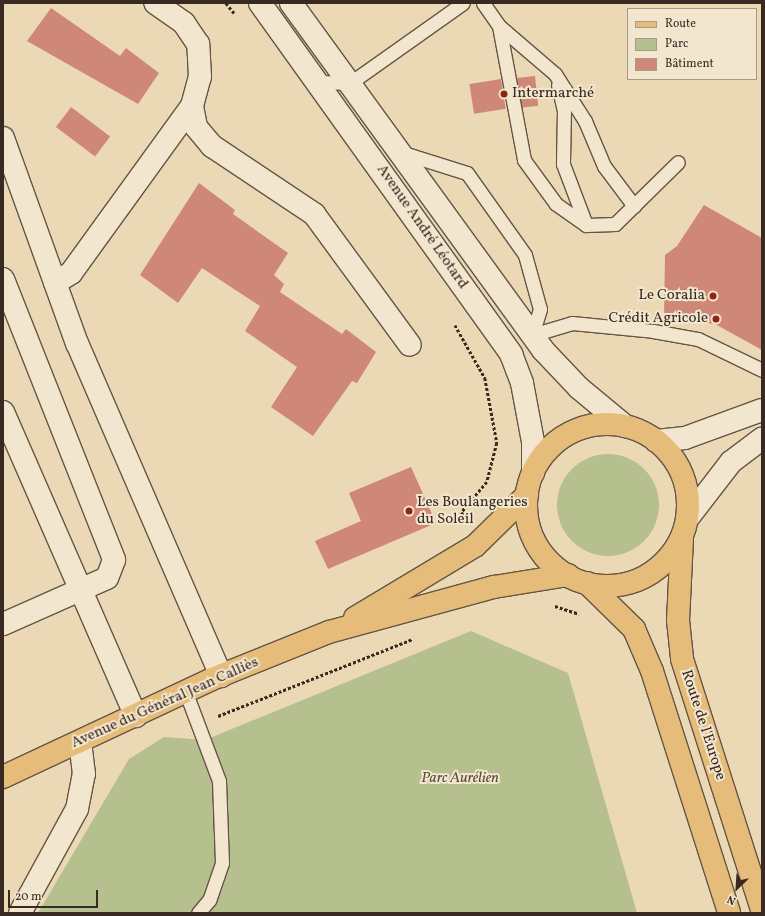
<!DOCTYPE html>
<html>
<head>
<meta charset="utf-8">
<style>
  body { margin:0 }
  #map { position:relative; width:765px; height:916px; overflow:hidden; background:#ebd8b4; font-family:Vollkorn,serif }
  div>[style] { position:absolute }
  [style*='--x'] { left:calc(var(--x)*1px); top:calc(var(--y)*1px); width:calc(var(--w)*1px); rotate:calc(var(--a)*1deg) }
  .green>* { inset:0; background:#b6bf8e }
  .round { border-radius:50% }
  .building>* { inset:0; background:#cf8878; transform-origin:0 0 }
  .path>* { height:2.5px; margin-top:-1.25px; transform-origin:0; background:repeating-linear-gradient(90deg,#382922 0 3px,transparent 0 5px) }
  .roads { filter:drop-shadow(1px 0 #655546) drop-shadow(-1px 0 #655546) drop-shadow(0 1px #655546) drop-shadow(0 -1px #655546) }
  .lane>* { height:13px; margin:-6.5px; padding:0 6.5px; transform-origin:6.5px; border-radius:6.5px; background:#f2e6ce }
  .street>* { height:22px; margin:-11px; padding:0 11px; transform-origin:11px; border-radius:11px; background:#f2e6ce }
  .secondary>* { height:22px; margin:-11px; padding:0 11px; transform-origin:11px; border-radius:11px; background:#f2e6ce }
  .primary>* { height:22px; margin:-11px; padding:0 11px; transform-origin:11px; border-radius:11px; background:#e6bc7a }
  .primary>.ring { margin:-11px; padding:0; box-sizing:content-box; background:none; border:22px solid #e6bc7a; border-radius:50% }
  .dots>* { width:11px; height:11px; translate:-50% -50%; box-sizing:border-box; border:2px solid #f2e6ce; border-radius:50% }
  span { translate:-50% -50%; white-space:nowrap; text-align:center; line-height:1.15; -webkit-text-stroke:4px #f2e6ce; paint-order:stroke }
  .poi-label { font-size:15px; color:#382922 }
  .left { translate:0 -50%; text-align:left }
  .right { translate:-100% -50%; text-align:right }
  .street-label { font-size:15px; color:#382922 }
  .park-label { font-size:15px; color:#584e3d; font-style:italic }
  .frame { position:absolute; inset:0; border:4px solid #382922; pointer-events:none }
  .legend { position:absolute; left:627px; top:8px; width:130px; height:72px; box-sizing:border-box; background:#f2e6ce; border:1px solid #a89a89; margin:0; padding:5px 7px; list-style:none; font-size:12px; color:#382922 }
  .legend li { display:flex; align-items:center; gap:8px; height:20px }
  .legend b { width:20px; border:1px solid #a89a89 }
  .north { position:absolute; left:717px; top:868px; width:40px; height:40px; -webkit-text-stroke:3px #f2e6ce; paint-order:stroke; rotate:205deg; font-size:11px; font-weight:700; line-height:16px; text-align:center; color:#382922 }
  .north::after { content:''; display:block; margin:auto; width:14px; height:18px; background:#382922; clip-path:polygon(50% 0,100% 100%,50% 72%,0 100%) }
  .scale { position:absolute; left:8px; top:890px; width:90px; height:18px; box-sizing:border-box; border:2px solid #382922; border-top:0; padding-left:5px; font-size:12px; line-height:14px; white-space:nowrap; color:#382922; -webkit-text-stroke:3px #f2e6ce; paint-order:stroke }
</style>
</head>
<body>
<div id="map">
  <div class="green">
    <i class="round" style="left:557px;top:454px;width:102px;height:102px"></i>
    <i style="clip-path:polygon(471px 631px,568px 673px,637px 913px,38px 913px,129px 759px,164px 737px,205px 740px)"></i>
  </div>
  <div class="building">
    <i style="clip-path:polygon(51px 8px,120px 56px,126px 48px,159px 73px,138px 104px,27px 41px)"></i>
    <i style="left:535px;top:76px;width:30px;height:18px;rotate:84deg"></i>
    <i style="left:501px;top:79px;width:30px;height:32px;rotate:81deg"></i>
    <i style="left:71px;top:107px;width:49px;height:25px;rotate:37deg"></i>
    <i style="clip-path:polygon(199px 183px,235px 210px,233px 214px,288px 253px,274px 275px,284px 284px,280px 292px,342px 334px,346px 329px,376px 352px,357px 383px,352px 381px,313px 436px,271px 407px,297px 367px,245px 331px,260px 306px,202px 268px,178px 303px,140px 275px)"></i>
    <i style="clip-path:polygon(704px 205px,762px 238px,762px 350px,715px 324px,664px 318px,665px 255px,677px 246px)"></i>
    <i style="clip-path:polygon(411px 467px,436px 523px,328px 569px,315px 541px,361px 521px,349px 493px)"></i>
  </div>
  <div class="path">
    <i style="--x:226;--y:3;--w:13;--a:51"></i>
    <i style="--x:455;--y:325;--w:61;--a:60.5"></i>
    <i style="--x:485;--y:378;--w:66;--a:79.5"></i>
    <i style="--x:497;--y:443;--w:40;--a:104.4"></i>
    <i style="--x:487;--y:482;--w:39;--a:130"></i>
    <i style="--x:462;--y:512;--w:8;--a:76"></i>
    <i style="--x:555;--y:606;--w:25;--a:18"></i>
    <i style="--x:218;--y:716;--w:209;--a:-21.6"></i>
  </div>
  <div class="roads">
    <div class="lane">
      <i style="--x:483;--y:3;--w:28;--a:55"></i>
      <i style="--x:499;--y:26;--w:74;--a:40.6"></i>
      <i style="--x:555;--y:74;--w:56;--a:57.4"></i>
      <i style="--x:585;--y:121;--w:49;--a:67.1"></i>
      <i style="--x:604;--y:166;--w:50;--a:53.1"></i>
      <i style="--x:499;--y:26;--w:136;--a:79.4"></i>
      <i style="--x:524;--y:160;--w:54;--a:54"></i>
      <i style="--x:556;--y:204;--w:37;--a:35"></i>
      <i style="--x:586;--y:225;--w:29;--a:-2"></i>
      <i style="--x:615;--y:224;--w:88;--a:-44.5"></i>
      <i style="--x:320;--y:82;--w:30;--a:2"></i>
      <i style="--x:350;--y:83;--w:138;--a:-35.3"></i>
      <i style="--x:558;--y:85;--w:26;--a:77"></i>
      <i style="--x:564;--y:110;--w:54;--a:91.1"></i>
      <i style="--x:563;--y:164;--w:65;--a:69.3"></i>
      <i style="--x:400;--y:152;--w:70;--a:17.4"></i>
      <i style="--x:467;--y:173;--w:100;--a:54.7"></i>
      <i style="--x:525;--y:255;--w:56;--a:74.5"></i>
      <i style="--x:540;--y:309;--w:27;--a:107"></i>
      <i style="--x:532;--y:335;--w:42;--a:-16.7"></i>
      <i style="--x:572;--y:323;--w:81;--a:5.6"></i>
      <i style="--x:653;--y:331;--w:46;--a:10.1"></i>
      <i style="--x:698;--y:339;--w:71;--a:25.8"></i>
      <i style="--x:186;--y:693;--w:94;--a:69.4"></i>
      <i style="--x:219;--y:781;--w:82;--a:87.9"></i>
      <i style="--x:222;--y:863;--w:39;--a:109"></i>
      <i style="--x:209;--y:900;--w:17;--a:130"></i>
    </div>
    <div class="street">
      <i style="--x:192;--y:106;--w:21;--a:79"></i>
      <i style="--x:196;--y:127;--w:25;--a:50"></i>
      <i style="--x:212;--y:146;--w:123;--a:33.7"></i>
      <i style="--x:314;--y:214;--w:162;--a:53.8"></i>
      <i style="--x:3;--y:138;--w:218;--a:70.2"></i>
      <i style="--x:77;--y:343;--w:363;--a:66.6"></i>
      <i style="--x:3;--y:279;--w:302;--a:68.4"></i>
      <i style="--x:114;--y:560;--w:19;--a:111"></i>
      <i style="--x:107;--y:578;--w:114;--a:156.1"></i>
      <i style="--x:55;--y:283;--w:19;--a:-32"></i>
      <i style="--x:71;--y:273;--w:206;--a:-54.1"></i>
      <i style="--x:192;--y:106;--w:30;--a:-75"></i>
      <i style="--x:200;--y:77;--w:33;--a:-93"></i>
      <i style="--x:198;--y:44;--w:25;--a:-124"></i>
      <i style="--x:184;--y:23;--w:35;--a:-145"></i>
      <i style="--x:3;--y:412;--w:332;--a:66.4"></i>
      <i style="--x:20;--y:913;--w:119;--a:-61.3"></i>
      <i style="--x:77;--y:809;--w:36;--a:-79"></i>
      <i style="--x:84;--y:774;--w:32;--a:-97"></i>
    </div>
    <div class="secondary">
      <i style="--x:260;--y:3;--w:432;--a:54.4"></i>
      <i style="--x:511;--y:354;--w:31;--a:69"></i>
      <i style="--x:522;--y:383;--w:60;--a:79.4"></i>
      <i style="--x:533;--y:442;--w:31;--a:90"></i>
      <i style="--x:291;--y:3;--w:429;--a:54"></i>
      <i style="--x:543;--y:350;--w:52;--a:46.5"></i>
      <i style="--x:579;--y:388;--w:60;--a:39.6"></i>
      <i style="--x:656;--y:441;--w:29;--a:-6"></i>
      <i style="--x:685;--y:438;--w:82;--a:-20"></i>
      <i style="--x:687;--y:519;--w:72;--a:-52.3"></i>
      <i style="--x:731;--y:462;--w:39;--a:-37"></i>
    </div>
    <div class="primary">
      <i class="ring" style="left:526px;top:424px;width:140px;height:140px"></i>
      <i style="--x:682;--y:539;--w:81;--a:92.8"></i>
      <i style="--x:678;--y:620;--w:39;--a:84"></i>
      <i style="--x:682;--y:659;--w:262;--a:72.3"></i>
      <i style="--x:587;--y:583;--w:66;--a:44.4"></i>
      <i style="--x:634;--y:629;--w:46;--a:66.8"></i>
      <i style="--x:652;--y:671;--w:254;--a:72.3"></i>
      <i style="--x:355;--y:618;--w:140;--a:-31"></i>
      <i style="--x:475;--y:546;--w:73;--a:-44.4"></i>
      <i style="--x:3;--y:777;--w:231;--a:-25.1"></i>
      <i style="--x:212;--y:679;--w:126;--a:-21.9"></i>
      <i style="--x:329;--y:632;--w:171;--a:-15.3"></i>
      <i style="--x:494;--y:587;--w:75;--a:-9.2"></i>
    </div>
  </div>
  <div class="dots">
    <i style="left:504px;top:94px;background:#8f2418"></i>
    <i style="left:713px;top:296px;background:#8f2418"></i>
    <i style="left:716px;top:319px;background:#8f2418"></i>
    <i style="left:409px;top:511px;background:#8f2418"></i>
  </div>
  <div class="poi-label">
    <span class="left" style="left:512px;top:94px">Intermarché</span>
    <span class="right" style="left:705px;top:296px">Le Coralia</span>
    <span class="right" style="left:708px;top:319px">Crédit Agricole</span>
    <span class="left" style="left:417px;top:511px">Les Boulangeries<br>du Soleil</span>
  </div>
  <div class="street-label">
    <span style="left:422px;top:227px;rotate:55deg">Avenue André Léotard</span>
    <span style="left:165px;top:703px;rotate:-24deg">Avenue du Général Jean Calliès</span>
    <span style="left:703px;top:725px;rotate:72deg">Route de l'Europe</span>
  </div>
  <div class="park-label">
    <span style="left:460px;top:779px">Parc Aurélien</span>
  </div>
  <div class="frame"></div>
  <ul class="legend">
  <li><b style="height:5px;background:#e6bc7a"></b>Route</li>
  <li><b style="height:11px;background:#b6bf8e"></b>Parc</li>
  <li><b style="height:11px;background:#cf8878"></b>Bâtiment</li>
  </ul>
  <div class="north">N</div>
  <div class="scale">20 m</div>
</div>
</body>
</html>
